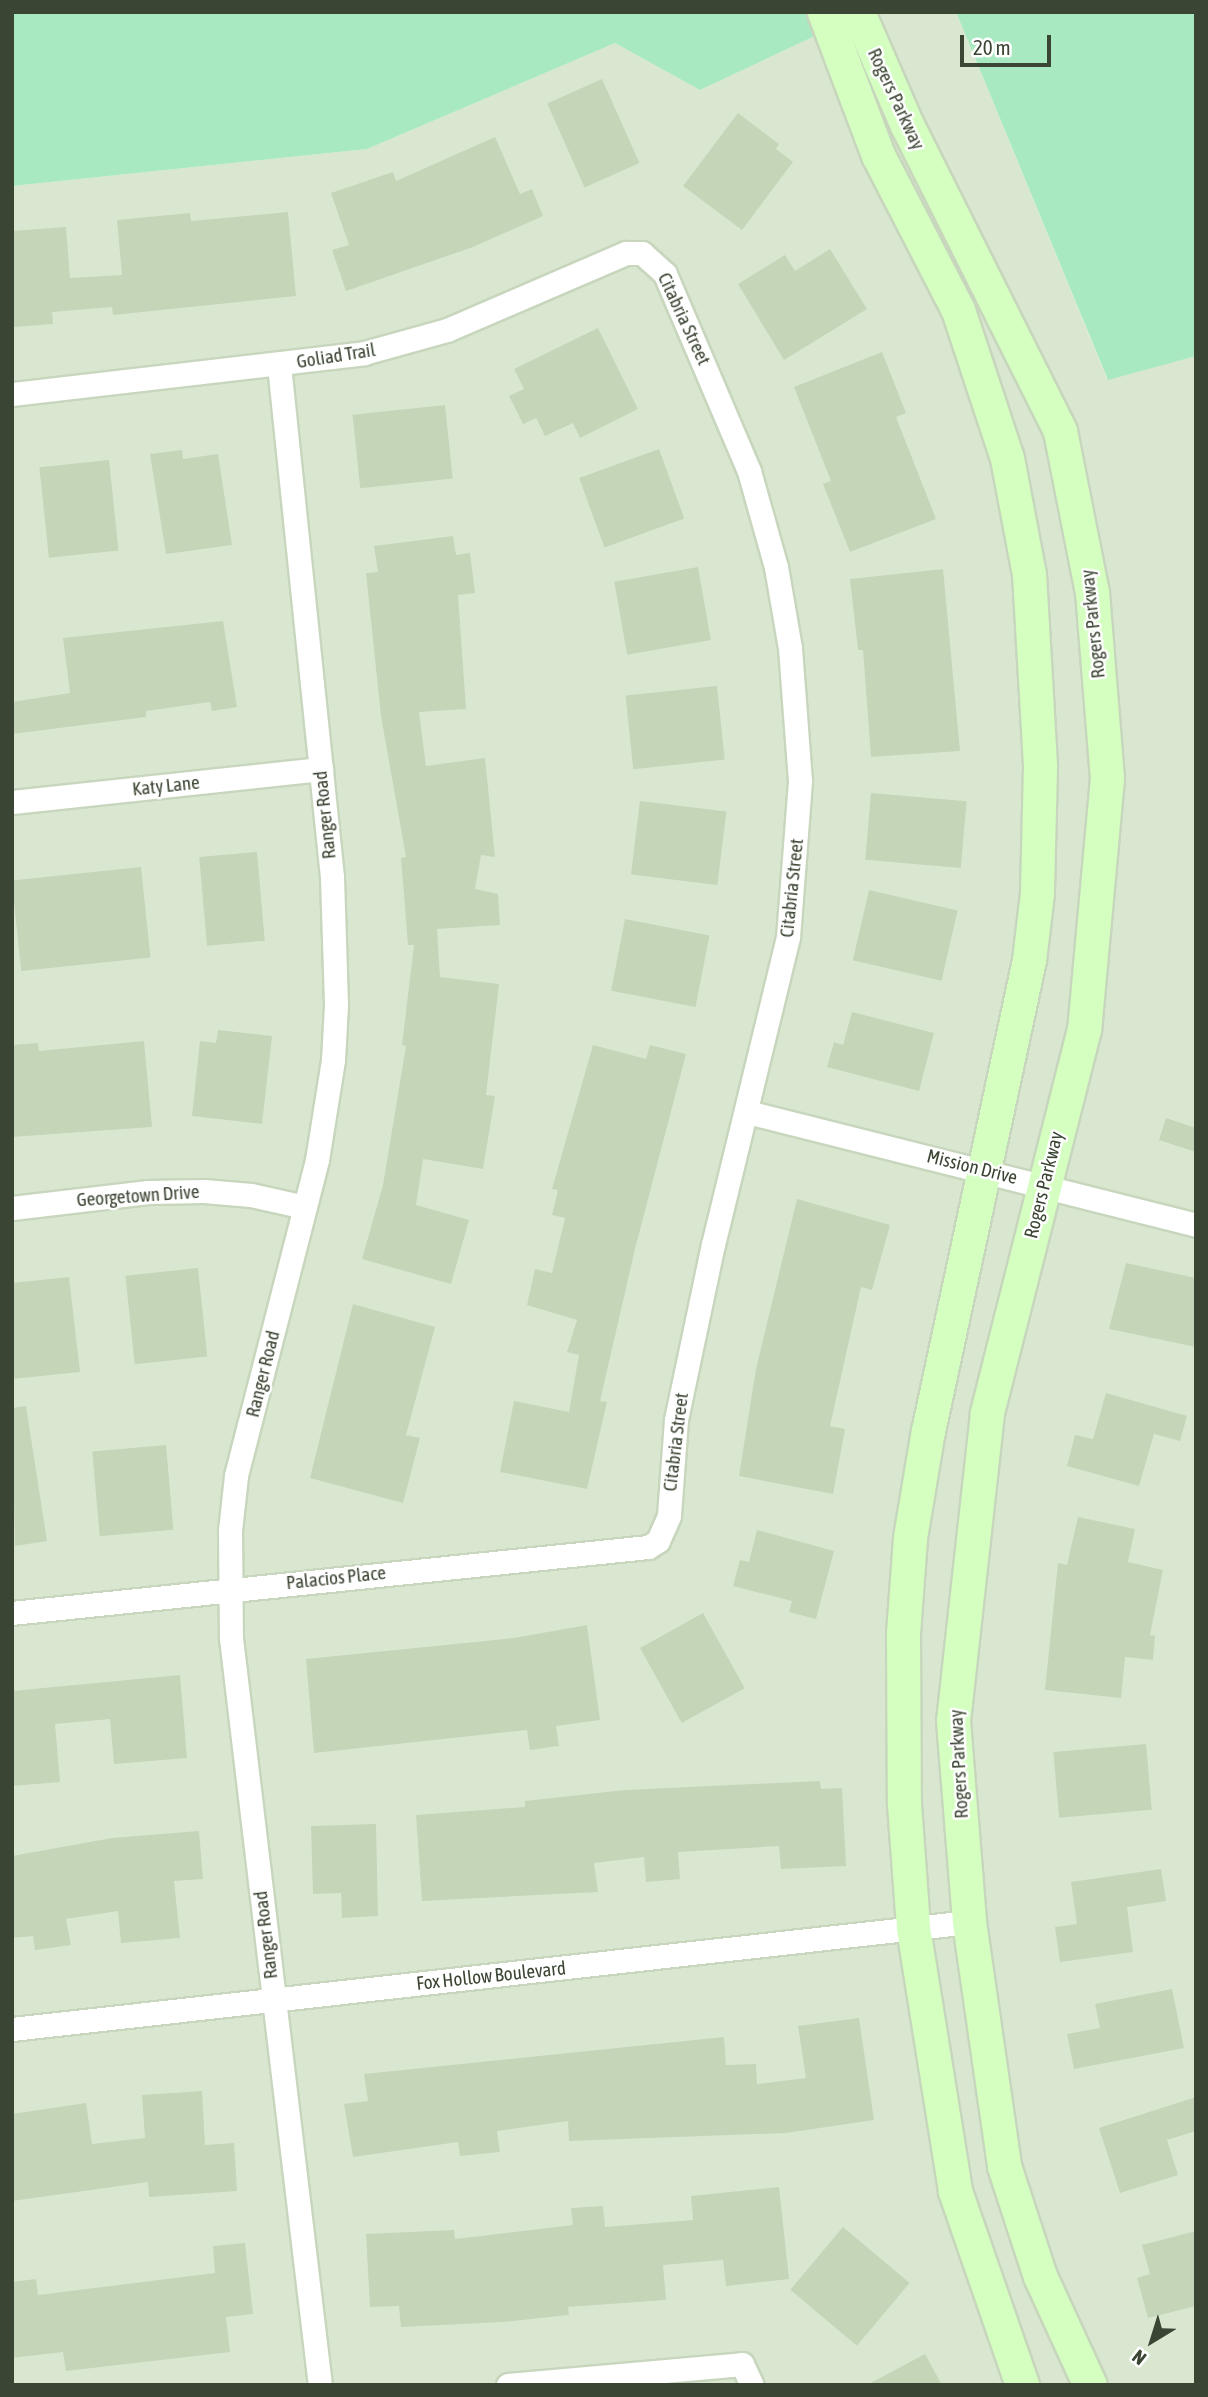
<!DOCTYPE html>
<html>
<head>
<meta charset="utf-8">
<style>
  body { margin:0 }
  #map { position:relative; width:1208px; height:2397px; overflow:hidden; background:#e9f3e3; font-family:"Asap Condensed",sans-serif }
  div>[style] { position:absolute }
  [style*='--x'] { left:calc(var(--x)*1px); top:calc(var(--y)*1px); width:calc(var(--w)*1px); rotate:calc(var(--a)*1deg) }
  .residential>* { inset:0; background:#d9e7d1 }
  .green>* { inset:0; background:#a9e9c2 }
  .building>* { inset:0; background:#c5d5b8; transform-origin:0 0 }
  .roads { filter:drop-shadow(2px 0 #c7d6bc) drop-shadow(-2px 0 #c7d6bc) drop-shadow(0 2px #c7d6bc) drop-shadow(0 -2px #c7d6bc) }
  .street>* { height:23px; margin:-11.5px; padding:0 11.5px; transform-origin:11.5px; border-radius:11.5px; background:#fff }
  .secondary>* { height:33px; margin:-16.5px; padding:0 16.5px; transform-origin:16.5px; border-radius:16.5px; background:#d4ffc1 }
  span { translate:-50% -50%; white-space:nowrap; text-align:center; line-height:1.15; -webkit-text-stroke:5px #fff; paint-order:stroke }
  .street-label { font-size:19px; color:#3b4533 }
  .frame { position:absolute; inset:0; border:14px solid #3b4533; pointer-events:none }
  .north { position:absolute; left:1117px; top:2306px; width:70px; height:70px; -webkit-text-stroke:5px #fff; paint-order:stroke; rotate:218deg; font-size:19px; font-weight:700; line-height:28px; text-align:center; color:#3b4533 }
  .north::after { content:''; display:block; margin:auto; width:24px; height:32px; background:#3b4533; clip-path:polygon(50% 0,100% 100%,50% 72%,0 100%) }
  .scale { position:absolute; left:960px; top:35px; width:91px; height:32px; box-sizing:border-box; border:4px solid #3b4533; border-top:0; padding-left:9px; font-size:21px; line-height:24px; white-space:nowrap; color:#3b4533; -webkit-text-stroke:5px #fff; paint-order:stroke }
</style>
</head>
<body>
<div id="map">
  <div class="residential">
    <i style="clip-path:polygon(866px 12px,956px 12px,1107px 379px,1196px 356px,1196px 2385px,12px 2385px,12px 186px,367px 149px,615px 43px,700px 90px)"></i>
  </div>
  <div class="green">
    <i style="clip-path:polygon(12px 12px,866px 12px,700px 90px,615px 43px,367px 149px,12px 186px)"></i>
    <i style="clip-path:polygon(956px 12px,1196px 12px,1196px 356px,1108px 380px)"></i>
  </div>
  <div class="building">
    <i style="left:602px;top:79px;width:92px;height:60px;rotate:66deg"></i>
    <i style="clip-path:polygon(738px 113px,779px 144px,776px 149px,793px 162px,742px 230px,683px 186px)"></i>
    <i style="clip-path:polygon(495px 137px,520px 194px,532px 189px,543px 216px,473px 247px,346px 291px,332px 250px,349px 245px,331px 193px,393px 172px,396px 181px)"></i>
    <i style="clip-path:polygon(288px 212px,296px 296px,113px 315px,112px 307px,52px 312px,53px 324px,14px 327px,12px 231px,66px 227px,70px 278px,122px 275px,117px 220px,190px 213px,191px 221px)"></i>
    <i style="clip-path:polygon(830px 249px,867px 309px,784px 360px,738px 284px,785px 255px,795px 271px)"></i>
    <i style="clip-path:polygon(598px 328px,638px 409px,580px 438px,573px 423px,545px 436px,536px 418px,523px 424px,509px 396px,524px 389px,514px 369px)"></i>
    <i style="clip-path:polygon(882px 352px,906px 413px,896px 417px,936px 519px,850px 552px,823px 484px,831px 481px,794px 387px)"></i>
    <i style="left:445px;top:405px;width:74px;height:93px;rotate:84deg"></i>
    <i style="left:659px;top:449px;width:74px;height:85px;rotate:70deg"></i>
    <i style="clip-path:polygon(182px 450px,183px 459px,218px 454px,232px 545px,166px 554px,150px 454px)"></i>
    <i style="left:109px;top:460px;width:91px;height:70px;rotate:84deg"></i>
    <i style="clip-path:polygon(453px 536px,456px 555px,470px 553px,475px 593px,458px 595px,466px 709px,419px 712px,426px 766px,485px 758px,495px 857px,481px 855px,475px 889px,498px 894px,500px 925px,437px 929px,440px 977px,499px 984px,486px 1095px,495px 1096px,483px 1169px,423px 1159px,416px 1205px,469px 1220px,451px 1284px,362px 1259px,383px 1185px,406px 1046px,402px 1045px,414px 945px,408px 945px,401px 858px,406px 857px,381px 716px,366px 573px,378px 572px,374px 546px)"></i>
    <i style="left:698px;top:567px;width:74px;height:85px;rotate:80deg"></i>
    <i style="clip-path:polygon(943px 569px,960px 751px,871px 757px,863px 650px,858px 650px,850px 579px)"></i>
    <i style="clip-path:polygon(223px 621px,237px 707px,212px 711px,210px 702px,146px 711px,146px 717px,12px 734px,12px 702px,70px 693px,63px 638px)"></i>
    <i style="left:717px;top:686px;width:74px;height:92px;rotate:84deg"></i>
    <i style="left:871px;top:793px;width:96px;height:67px;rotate:5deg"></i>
    <i style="left:640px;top:801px;width:87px;height:74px;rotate:7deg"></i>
    <i style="left:257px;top:852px;width:89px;height:58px;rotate:85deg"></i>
    <i style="left:141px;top:867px;width:91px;height:130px;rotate:84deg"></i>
    <i style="left:869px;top:890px;width:91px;height:72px;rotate:13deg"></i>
    <i style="left:625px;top:919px;width:86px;height:73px;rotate:11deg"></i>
    <i style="clip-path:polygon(852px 1012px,934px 1033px,919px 1091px,827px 1067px,834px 1042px,843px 1045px)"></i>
    <i style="clip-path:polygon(218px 1030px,272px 1036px,262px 1124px,192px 1116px,200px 1041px,216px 1043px)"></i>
    <i style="clip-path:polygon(144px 1041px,152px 1127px,12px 1137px,12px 1045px,38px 1043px,39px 1051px)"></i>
    <i style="clip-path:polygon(593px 1045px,646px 1059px,650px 1045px,686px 1054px,635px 1249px,600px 1401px,607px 1402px,587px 1489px,500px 1472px,514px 1401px,569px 1412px,579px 1355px,567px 1352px,577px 1320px,527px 1305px,535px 1269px,552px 1273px,565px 1218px,552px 1215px,558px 1190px,552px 1189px)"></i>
    <i style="clip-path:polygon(1166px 1118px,1196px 1128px,1196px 1152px,1159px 1140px)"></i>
    <i style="clip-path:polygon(797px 1199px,890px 1225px,872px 1290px,861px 1287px,830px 1426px,845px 1429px,833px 1494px,739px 1476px,756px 1369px)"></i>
    <i style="clip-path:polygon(1126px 1263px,1196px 1278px,1196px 1347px,1109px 1329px)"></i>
    <i style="left:198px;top:1268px;width:89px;height:73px;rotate:84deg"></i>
    <i style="clip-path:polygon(69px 1277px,80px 1372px,12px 1379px,12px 1283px)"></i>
    <i style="clip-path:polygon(353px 1304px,435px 1327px,406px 1435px,420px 1438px,403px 1503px,310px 1478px)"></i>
    <i style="clip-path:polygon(1106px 1393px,1187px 1416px,1180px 1441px,1154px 1434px,1139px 1486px,1067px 1466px,1075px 1435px,1093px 1439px)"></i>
    <i style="clip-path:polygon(26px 1406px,47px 1541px,15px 1546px,12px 1408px)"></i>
    <i style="left:166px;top:1445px;width:85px;height:74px;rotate:85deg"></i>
    <i style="clip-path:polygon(1078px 1517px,1135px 1529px,1128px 1562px,1163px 1570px,1150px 1635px,1155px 1636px,1153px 1660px,1125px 1657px,1121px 1698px,1045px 1690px,1058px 1563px,1067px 1565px)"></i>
    <i style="clip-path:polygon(757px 1530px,834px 1551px,816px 1619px,789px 1612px,792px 1601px,733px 1586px,740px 1560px,749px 1562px)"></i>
    <i style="left:703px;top:1613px;width:86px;height:72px;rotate:61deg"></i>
    <i style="clip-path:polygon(587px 1625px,600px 1720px,556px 1726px,559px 1746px,530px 1750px,527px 1730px,314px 1753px,306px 1659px,514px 1638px)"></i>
    <i style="clip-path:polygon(180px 1675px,187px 1758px,114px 1764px,110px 1719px,55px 1724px,60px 1782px,12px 1786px,12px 1691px)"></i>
    <i style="left:1146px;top:1744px;width:66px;height:93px;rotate:85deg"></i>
    <i style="clip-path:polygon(820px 1781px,821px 1789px,842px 1788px,846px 1866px,781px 1869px,779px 1846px,678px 1852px,680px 1879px,646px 1882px,644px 1857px,594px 1863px,598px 1892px,422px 1901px,416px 1815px,525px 1807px,525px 1801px,625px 1790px)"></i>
    <i style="clip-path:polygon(376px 1824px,378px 1916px,342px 1918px,341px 1893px,313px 1894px,311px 1826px)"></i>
    <i style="clip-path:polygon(199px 1831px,203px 1879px,174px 1881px,180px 1938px,121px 1943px,118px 1911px,66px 1919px,71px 1945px,35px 1950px,33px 1936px,12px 1938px,12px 1856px,112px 1838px)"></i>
    <i style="clip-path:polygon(1161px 1869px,1166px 1901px,1127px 1907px,1133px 1952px,1060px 1962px,1055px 1927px,1077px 1924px,1071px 1882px)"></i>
    <i style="clip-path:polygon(1172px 1989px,1184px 2048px,1074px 2069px,1067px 2034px,1100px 2028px,1095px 2004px)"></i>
    <i style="clip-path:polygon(859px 2018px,874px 2120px,786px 2133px,569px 2141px,568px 2121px,497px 2131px,500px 2152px,460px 2156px,458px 2142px,353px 2157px,344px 2104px,368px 2101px,364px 2074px,724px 2037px,726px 2065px,756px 2064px,757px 2084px,806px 2078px,798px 2026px)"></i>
    <i style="clip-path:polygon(202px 2091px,205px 2145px,234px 2143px,237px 2191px,149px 2197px,148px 2182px,12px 2201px,12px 2114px,86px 2103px,92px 2144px,145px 2138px,142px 2095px)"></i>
    <i style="clip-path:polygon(1196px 2097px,1196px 2131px,1167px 2140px,1178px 2175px,1120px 2193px,1099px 2128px)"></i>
    <i style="clip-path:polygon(779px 2187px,789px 2279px,726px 2286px,723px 2260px,663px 2265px,666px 2300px,568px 2307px,569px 2315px,503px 2322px,401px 2327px,399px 2306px,370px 2307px,366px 2234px,454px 2230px,455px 2239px,573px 2225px,571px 2208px,603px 2206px,605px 2227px,693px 2220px,691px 2196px)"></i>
    <i style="left:843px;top:2227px;width:87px;height:82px;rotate:40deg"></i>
    <i style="clip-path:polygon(1196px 2231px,1196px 2306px,1148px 2318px,1137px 2278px,1150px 2274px,1142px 2245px)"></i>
    <i style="clip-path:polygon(245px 2243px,253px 2314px,226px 2317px,230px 2352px,66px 2371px,63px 2352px,12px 2358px,12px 2282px,36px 2279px,38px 2295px,215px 2273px,213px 2246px)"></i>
    <i style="clip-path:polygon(925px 2354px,942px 2385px,867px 2385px)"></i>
  </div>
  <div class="roads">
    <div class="street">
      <i style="--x:279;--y:365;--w:515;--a:84.09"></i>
      <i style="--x:332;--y:877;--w:128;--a:88.2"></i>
      <i style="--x:336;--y:1005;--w:55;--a:93.1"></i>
      <i style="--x:333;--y:1060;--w:101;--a:99.1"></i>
      <i style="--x:317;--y:1160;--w:326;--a:104.4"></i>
      <i style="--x:236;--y:1476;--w:54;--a:96.3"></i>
      <i style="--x:230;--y:1530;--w:108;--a:89.5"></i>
      <i style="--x:231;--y:1638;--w:752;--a:83.21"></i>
      <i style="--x:12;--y:394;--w:354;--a:-6.6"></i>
      <i style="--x:364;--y:353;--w:86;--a:-15.5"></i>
      <i style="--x:447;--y:330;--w:195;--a:-23.3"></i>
      <i style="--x:626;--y:253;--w:16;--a:0"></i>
      <i style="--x:642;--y:253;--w:31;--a:42"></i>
      <i style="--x:665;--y:274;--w:214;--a:66.9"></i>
      <i style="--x:749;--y:471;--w:100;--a:74.3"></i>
      <i style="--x:776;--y:567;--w:82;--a:80.2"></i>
      <i style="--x:790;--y:648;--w:133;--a:85.7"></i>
      <i style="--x:800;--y:781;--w:156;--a:94.4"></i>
      <i style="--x:788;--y:937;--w:316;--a:103.7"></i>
      <i style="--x:713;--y:1244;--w:180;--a:101.9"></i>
      <i style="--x:676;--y:1420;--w:96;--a:94.2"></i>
      <i style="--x:669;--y:1516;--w:27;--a:114"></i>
      <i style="--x:658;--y:1541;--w:12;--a:149"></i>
      <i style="--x:648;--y:1547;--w:639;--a:174.08"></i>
      <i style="--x:12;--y:802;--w:311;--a:-6.1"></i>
      <i style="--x:747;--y:1112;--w:463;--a:14.1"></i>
      <i style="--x:12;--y:1208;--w:137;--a:-6.7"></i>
      <i style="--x:148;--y:1192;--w:56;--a:-1"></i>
      <i style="--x:204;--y:1191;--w:47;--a:4.9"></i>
      <i style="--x:251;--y:1195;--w:55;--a:12.5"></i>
      <i style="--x:12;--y:2029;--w:963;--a:-6.38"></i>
      <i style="--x:508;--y:2385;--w:235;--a:-5.1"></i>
      <i style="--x:742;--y:2364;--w:23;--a:65"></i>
    </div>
    <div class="secondary">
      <i style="--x:824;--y:12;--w:153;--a:69.3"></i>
      <i style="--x:878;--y:155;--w:174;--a:62.7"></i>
      <i style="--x:958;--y:310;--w:156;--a:71.7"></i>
      <i style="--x:1007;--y:458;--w:118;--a:79.3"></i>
      <i style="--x:1029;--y:574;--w:193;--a:86.7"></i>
      <i style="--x:1040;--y:767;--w:126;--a:91.4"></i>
      <i style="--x:1037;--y:893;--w:67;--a:96.8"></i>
      <i style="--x:1029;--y:960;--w:481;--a:102.1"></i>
      <i style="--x:928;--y:1430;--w:109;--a:99.5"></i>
      <i style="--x:910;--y:1538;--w:96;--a:94.2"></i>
      <i style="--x:903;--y:1634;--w:170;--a:89.7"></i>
      <i style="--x:904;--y:1804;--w:124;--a:85.8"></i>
      <i style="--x:913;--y:1928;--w:266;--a:80.9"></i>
      <i style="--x:955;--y:2191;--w:205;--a:70.9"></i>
      <i style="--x:858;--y:12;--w:123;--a:66.6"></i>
      <i style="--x:907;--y:125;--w:342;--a:63.4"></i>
      <i style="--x:1060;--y:431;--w:164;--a:78.8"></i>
      <i style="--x:1092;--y:592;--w:187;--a:85.4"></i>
      <i style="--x:1107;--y:778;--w:252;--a:95.2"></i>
      <i style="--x:1084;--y:1029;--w:396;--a:104.2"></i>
      <i style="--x:987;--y:1413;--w:310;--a:96.3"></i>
      <i style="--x:953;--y:1721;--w:202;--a:85.4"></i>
      <i style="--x:969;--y:1922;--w:246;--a:81.8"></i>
      <i style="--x:1004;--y:2166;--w:116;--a:71.9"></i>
      <i style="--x:1040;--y:2276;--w:120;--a:65.4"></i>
    </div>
  </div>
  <div class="street-label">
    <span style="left:896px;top:99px;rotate:65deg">Rogers Parkway</span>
    <span style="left:684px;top:319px;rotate:65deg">Citabria Street</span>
    <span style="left:336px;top:356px;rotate:-9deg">Goliad Trail</span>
    <span style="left:1093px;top:624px;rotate:-96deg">Rogers Parkway</span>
    <span style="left:166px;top:786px;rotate:-6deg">Katy Lane</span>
    <span style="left:325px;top:815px;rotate:-96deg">Ranger Road</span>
    <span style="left:792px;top:888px;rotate:-84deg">Citabria Street</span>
    <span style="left:972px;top:1167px;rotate:14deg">Mission Drive</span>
    <span style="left:1044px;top:1185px;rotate:-76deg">Rogers Parkway</span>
    <span style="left:138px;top:1196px;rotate:-4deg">Georgetown Drive</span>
    <span style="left:263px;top:1374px;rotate:-76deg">Ranger Road</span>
    <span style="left:676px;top:1442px;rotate:-83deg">Citabria Street</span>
    <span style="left:336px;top:1578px;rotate:-6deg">Palacios Place</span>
    <span style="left:959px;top:1764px;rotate:-93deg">Rogers Parkway</span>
    <span style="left:266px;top:1935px;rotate:-97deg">Ranger Road</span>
    <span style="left:491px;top:1976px;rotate:-6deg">Fox Hollow Boulevard</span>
  </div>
  <div class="frame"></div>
  <div class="north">N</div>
  <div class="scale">20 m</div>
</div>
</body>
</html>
